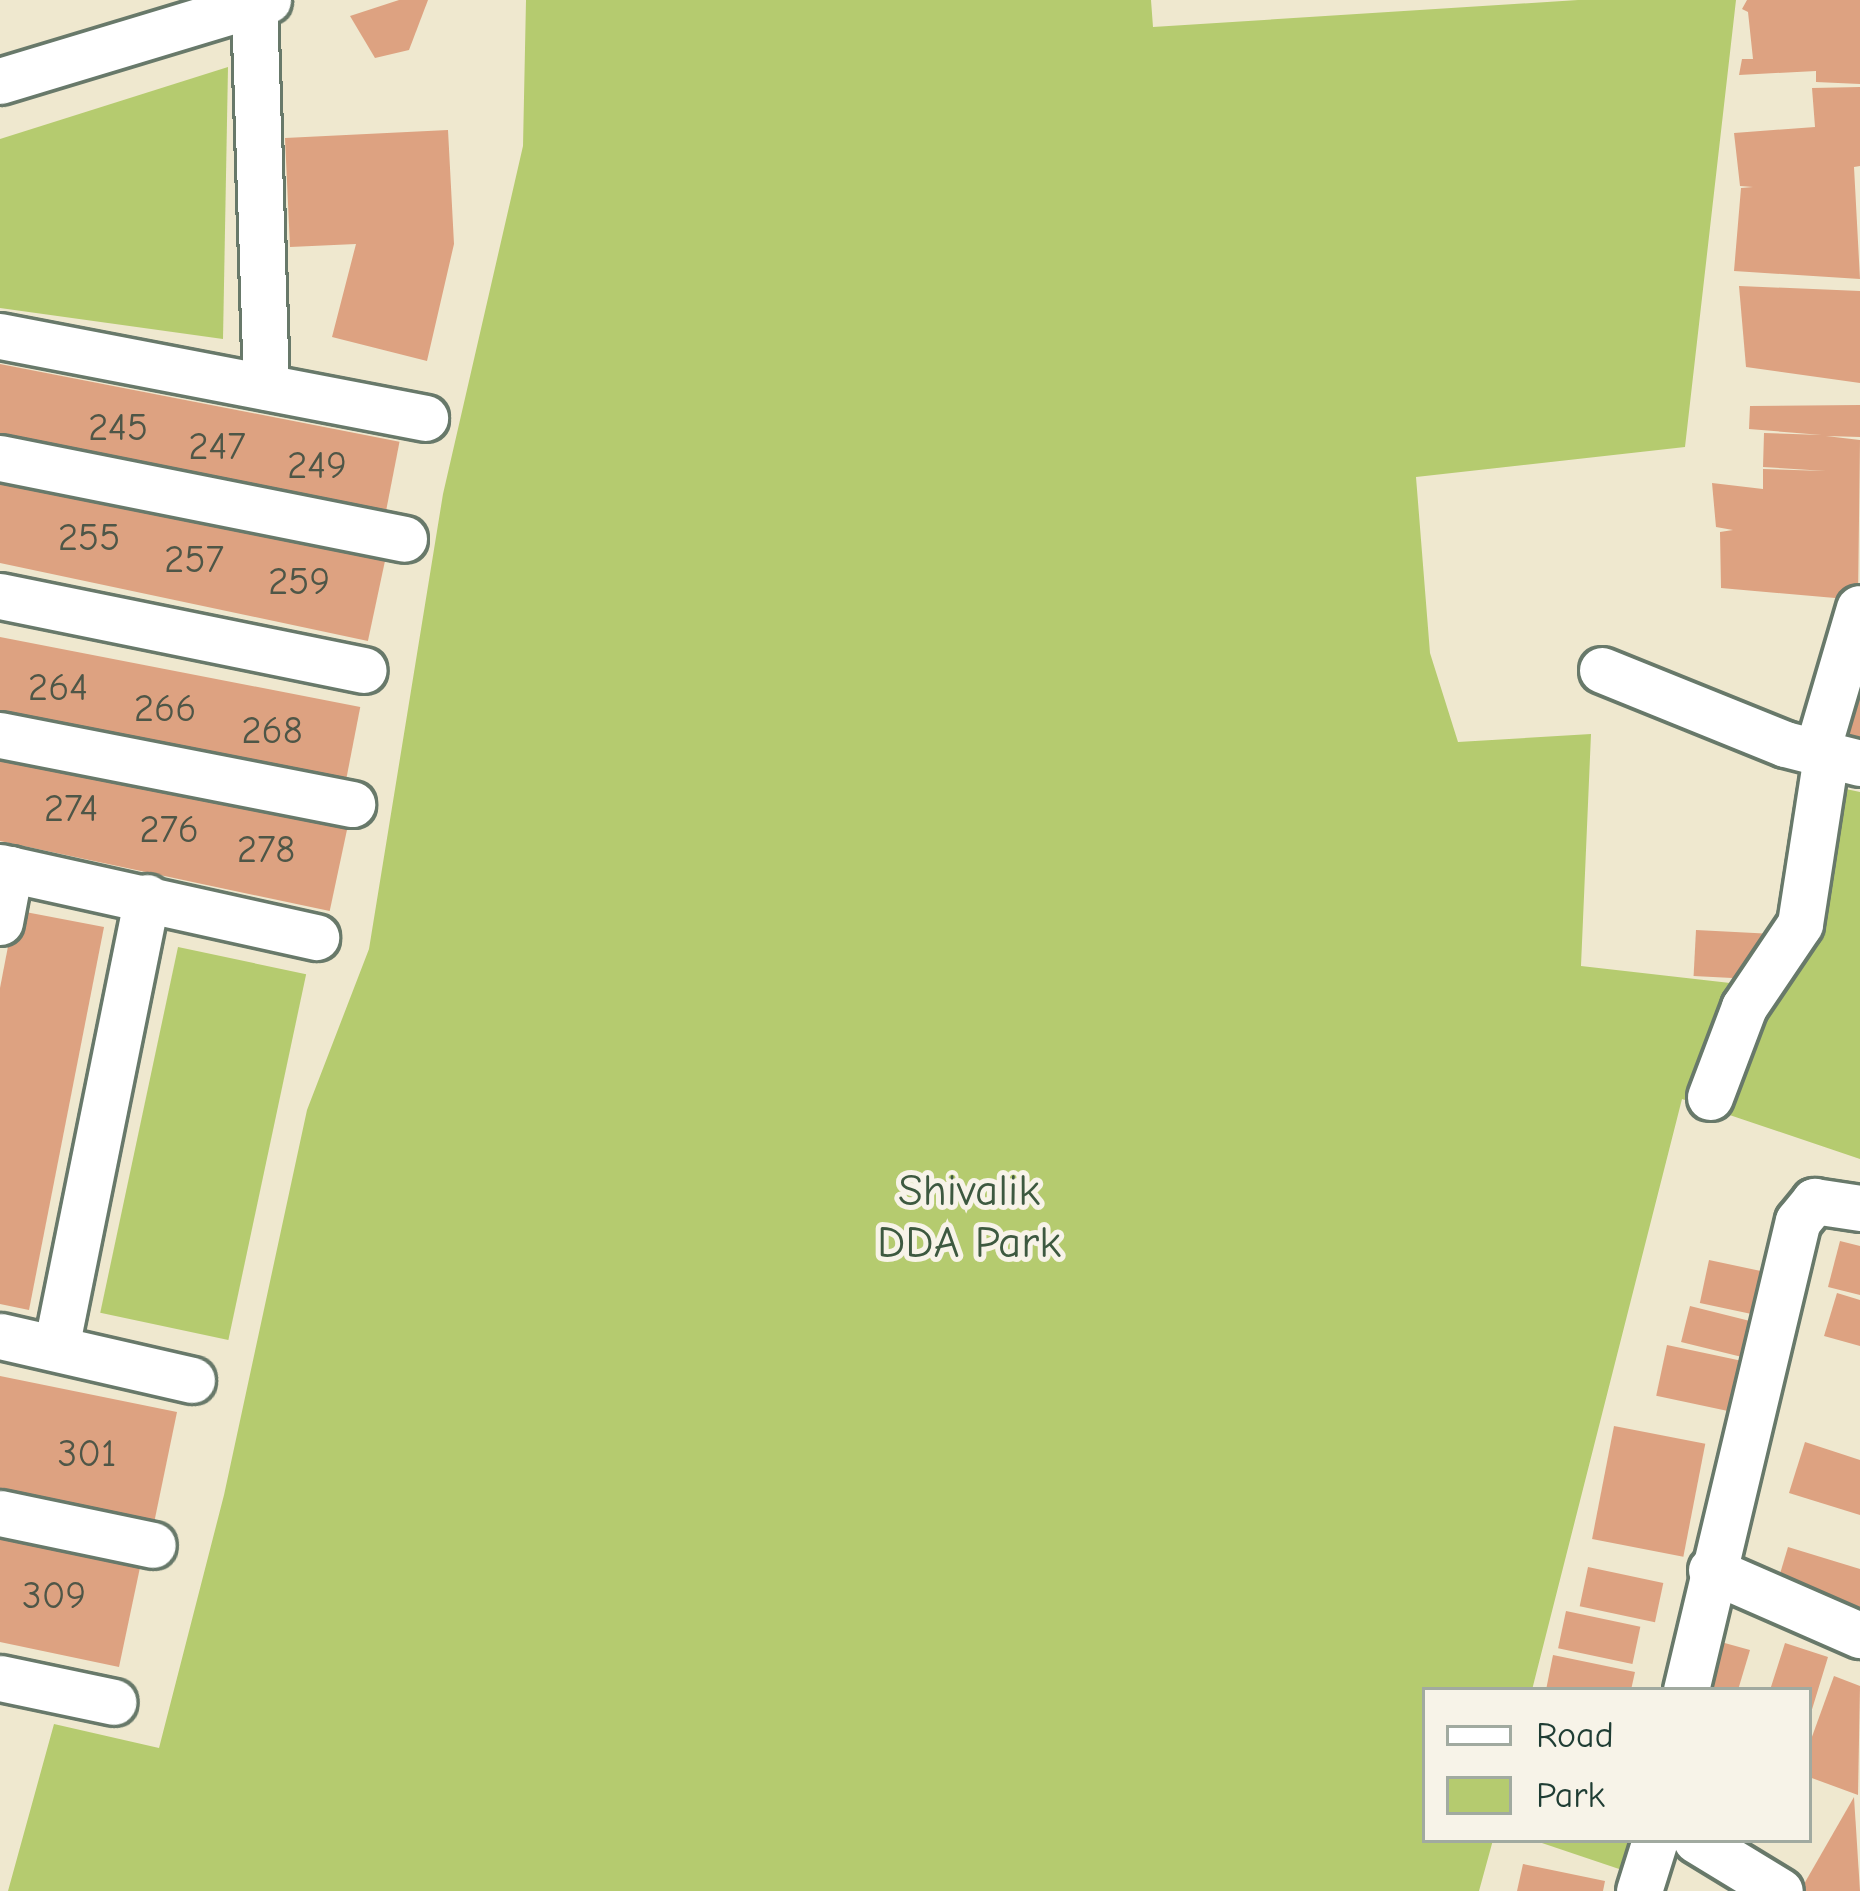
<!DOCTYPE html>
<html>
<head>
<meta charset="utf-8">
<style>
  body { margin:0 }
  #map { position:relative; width:1860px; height:1891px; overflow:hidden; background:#efe8cf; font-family:"Comic Neue",sans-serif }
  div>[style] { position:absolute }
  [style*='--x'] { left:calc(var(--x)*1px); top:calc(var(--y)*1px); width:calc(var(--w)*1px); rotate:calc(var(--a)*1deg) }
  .green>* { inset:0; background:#b5cb6f; transform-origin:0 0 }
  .building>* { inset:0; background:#dda281; transform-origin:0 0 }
  .roads { filter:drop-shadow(3px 0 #68796a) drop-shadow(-3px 0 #68796a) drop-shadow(0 3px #68796a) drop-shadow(0 -3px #68796a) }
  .minor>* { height:45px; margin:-22.5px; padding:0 22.5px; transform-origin:22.5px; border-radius:22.5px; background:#fff }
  span { translate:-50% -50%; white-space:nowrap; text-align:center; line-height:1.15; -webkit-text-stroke:10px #f7f3e8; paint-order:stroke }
  .number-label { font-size:39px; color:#4e5647 }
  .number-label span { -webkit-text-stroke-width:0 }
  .park-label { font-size:45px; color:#3d5940 }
  .legend { position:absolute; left:1422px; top:1687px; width:390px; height:156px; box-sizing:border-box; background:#f7f3e8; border:3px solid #a1aaa0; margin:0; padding:15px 21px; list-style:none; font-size:36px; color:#1f3d34 }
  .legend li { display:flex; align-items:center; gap:24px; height:60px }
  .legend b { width:60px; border:3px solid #a1aaa0 }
</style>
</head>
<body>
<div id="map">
  <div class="green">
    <i style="clip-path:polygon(526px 0,1151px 0,1153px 27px,1578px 0,1736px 0,1685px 447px,1416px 477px,1430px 653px,1458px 742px,1591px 734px,1581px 966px,1774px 988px,1799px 779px,1860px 792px,1860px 1159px,1682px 1099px,1532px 1690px,1425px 1690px,1425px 1840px,1493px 1840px,1479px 1891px,8px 1891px,54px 1724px,159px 1748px,224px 1495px,307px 1110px,369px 949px,443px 494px,523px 146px)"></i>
    <i style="clip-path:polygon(228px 67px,223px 339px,0 308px,0 139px)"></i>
    <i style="left:178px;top:947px;width:131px;height:374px;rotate:12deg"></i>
    <i style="clip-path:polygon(1533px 1840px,1635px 1840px,1628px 1872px)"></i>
  </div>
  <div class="building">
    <i style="clip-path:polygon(399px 0,428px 0,409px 50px,375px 58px,350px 16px)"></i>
    <i style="clip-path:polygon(1747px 0,1860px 0,1860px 84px,1816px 82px,1816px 71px,1739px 75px,1742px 59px,1753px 59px,1748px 12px,1742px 9px)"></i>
    <i style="clip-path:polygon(1860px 87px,1860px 166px,1854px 167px,1860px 279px,1734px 271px,1741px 188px,1753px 187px,1740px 186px,1734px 133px,1815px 127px,1812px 88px)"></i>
    <i style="clip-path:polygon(448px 130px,454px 244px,427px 361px,332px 337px,356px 244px,290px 247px,285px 138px)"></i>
    <i style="clip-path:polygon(1739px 286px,1860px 291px,1860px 383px,1746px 367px)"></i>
    <i style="left:0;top:364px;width:407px;height:82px;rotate:11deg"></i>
    <i style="clip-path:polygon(1860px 405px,1860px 437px,1826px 436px,1860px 440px,1858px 600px,1721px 588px,1720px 532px,1733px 530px,1716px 527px,1712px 483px,1763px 489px,1763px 469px,1826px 471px,1763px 467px,1764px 433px,1822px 435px,1749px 429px,1750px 406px)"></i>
    <i style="left:0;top:477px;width:394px;height:84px;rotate:12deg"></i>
    <i style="left:0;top:637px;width:367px;height:79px;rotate:11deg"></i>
    <i style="clip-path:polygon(1856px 675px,1860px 675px,1860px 757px,1832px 751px,1832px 704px,1855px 707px)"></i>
    <i style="left:0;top:750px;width:356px;height:89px;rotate:12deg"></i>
    <i style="clip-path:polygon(15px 910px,104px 927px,29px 1310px,0 1304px,0 988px)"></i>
    <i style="left:1696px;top:930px;width:73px;height:46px;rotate:3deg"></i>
    <i style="clip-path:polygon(1840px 1241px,1860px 1246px,1860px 1295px,1828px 1287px)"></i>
    <i style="left:1709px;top:1260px;width:66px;height:44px;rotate:12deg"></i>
    <i style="clip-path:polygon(1837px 1293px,1860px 1300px,1860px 1346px,1824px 1336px)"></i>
    <i style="left:1690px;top:1306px;width:67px;height:37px;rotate:14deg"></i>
    <i style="left:1667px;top:1345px;width:89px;height:52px;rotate:12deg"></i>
    <i style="clip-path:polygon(0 1376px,177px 1412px,153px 1528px,0 1496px)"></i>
    <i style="left:1614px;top:1426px;width:93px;height:115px;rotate:11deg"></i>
    <i style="clip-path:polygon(1805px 1442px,1860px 1460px,1860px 1515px,1789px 1493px)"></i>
    <i style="clip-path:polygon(0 1529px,142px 1558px,119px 1667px,0 1642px)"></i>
    <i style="clip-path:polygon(1788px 1547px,1860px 1569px,1860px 1619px,1774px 1594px)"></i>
    <i style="left:1588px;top:1567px;width:77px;height:40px;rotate:12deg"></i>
    <i style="left:1566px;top:1611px;width:76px;height:38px;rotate:12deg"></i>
    <i style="clip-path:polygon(1721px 1642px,1750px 1650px,1738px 1690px,1708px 1690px)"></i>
    <i style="clip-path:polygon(1785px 1643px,1828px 1657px,1810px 1716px,1809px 1690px,1770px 1690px)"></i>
    <i style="clip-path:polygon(1553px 1655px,1635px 1672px,1631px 1690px,1546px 1690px)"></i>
    <i style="clip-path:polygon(1834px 1676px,1860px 1686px,1858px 1795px,1809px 1777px,1809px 1745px)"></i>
    <i style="clip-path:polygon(1854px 1797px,1860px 1891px,1800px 1891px)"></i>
    <i style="clip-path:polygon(1523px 1864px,1605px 1881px,1603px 1891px,1517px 1891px)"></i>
  </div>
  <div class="roads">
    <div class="minor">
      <i style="--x:254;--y:4;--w:383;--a:88.2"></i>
      <i style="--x:0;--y:81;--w:280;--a:-16.8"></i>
      <i style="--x:0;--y:336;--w:433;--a:10.9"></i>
      <i style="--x:0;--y:458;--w:412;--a:11.3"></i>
      <i style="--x:0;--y:596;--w:371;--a:11.5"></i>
      <i style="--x:1602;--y:670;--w:197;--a:22"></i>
      <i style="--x:1785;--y:744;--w:77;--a:14.2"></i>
      <i style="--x:0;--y:735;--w:359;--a:11.1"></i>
      <i style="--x:1816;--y:754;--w:152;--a:-73.6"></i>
      <i style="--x:0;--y:867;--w:324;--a:12.5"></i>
      <i style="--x:0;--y:922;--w:54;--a:-79.3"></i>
      <i style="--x:1710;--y:1097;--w:96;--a:-69.3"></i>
      <i style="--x:1744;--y:1007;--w:100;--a:-56"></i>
      <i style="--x:1800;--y:924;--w:170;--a:-81.2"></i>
      <i style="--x:0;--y:1336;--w:197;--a:12.9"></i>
      <i style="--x:56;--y:1348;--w:460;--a:-78.6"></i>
      <i style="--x:0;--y:1513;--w:156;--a:11.8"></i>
      <i style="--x:1711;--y:1570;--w:163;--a:23.6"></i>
      <i style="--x:0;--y:1678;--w:116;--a:11.9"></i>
      <i style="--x:1686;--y:1690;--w:482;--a:-76.6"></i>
      <i style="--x:1798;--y:1221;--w:26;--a:-51"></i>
      <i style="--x:1814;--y:1201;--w:47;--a:8.7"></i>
      <i style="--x:1696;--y:1840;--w:98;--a:31.3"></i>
      <i style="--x:1639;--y:1891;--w:53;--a:-72.6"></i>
    </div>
  </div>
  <div class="number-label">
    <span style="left:118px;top:428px">245</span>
    <span style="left:217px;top:447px">247</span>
    <span style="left:317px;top:466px">249</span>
    <span style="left:89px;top:538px">255</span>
    <span style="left:194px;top:560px">257</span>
    <span style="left:299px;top:582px">259</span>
    <span style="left:58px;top:688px">264</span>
    <span style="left:165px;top:709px">266</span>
    <span style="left:272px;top:731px">268</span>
    <span style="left:71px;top:809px">274</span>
    <span style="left:169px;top:830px">276</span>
    <span style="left:266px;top:850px">278</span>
    <span style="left:87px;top:1454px">301</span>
    <span style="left:54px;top:1596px">309</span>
  </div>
  <div class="park-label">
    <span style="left:969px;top:1217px">Shivalik<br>DDA Park</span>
  </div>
  <ul class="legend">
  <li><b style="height:15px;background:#fff"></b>Road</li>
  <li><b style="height:33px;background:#b5cb6f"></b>Park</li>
  </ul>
</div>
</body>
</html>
